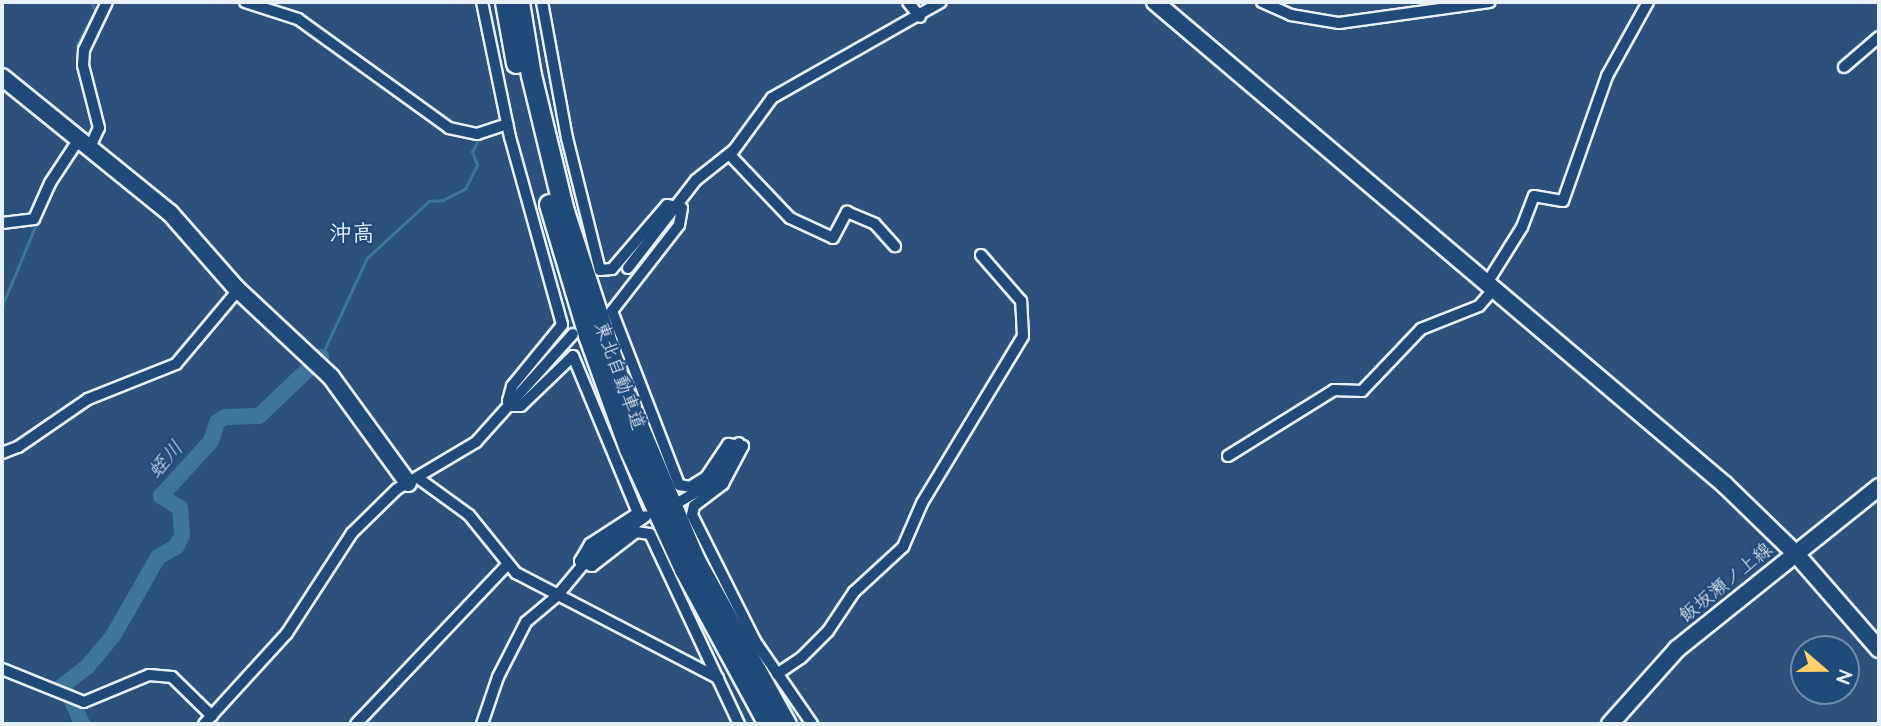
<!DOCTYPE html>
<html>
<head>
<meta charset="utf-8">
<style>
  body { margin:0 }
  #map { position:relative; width:1881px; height:726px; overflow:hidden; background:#2c517c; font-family:"Architects Daughter","Klee One",sans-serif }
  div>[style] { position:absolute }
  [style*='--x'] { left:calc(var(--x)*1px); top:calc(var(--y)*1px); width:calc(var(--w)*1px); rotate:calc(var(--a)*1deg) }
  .stream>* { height:2.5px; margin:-1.25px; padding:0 1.25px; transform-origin:1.25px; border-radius:1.25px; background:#3e759a }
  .river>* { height:16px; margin:-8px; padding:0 8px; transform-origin:8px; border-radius:8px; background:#3e759a }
  .roads { filter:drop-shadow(2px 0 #e8f1f8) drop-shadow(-2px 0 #e8f1f8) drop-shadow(0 2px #e8f1f8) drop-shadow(0 -2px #e8f1f8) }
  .street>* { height:10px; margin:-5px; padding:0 5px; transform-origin:5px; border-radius:5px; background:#1f4a7a }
  .secondary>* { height:16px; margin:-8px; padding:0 8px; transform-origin:8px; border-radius:8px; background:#1f4a7a }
  .highway>* { height:19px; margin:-9.5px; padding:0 9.5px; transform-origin:9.5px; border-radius:9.5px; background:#1f4a7a }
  span { translate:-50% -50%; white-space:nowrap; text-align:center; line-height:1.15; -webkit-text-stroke:5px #1f4a7a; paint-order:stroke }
  .street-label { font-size:19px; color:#e8f1f8 }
  .water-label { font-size:21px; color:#cedeea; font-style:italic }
  .quarter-label { font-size:23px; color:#e8f1f8; font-weight:700 }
  .frame { position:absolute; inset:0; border:4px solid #e8f1f8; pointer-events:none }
  .north { position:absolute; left:1790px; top:635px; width:70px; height:70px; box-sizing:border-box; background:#1f4a7a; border:2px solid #6f8dac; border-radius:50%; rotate:110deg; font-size:19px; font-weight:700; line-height:28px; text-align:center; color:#e8f1f8 }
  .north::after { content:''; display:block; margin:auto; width:24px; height:32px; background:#ffd166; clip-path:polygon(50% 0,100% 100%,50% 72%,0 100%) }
</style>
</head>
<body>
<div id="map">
  <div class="stream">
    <i style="--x:78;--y:62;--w:18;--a:-93"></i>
    <i style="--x:77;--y:44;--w:38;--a:-61"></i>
    <i style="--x:95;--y:11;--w:10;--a:-114"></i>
    <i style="--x:79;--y:69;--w:41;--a:76"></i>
    <i style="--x:69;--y:164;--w:21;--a:-53"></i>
    <i style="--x:46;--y:204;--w:33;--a:-63"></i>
    <i style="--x:2;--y:306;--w:91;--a:-67.4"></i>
    <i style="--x:321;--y:357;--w:109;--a:-65.1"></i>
    <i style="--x:367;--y:258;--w:84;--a:-42.6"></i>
    <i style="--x:429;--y:201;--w:14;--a:-4"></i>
    <i style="--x:443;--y:200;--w:25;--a:-27"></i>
    <i style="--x:465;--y:189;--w:27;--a:-63"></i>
    <i style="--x:477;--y:165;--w:14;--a:-111"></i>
    <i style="--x:472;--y:152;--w:11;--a:-63"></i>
  </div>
  <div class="river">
    <i style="--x:82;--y:724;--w:30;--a:-113"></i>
    <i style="--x:70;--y:696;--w:13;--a:-135"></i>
    <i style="--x:61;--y:687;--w:33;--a:-38"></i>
    <i style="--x:87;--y:667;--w:40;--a:-50"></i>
    <i style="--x:113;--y:636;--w:91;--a:-60.3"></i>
    <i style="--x:158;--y:557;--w:21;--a:-29"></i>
    <i style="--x:176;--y:547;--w:13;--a:-63"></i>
    <i style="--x:182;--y:535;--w:27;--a:-94"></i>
    <i style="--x:180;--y:508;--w:22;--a:-148"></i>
    <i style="--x:161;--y:496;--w:74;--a:-47.7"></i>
    <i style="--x:211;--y:441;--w:20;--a:-72"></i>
    <i style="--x:217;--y:422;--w:9;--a:-32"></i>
    <i style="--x:225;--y:417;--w:34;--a:-2"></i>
    <i style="--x:259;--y:416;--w:86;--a:-43.6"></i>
  </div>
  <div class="roads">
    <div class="street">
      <i style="--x:245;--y:2;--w:56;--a:17.8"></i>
      <i style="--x:298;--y:19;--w:186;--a:35.8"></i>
      <i style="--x:449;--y:128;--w:29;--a:12"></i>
      <i style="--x:477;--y:134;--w:32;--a:-18"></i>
      <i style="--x:482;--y:2;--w:138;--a:78.3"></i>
      <i style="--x:510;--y:137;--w:195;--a:74.5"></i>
      <i style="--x:562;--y:325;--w:79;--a:129.3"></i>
      <i style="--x:512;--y:386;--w:16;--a:105"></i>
      <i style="--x:508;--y:401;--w:5;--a:68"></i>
      <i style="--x:510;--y:406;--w:11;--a:0"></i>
      <i style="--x:521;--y:406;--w:72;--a:-43.9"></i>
      <i style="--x:573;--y:356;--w:170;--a:67.5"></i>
      <i style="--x:638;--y:513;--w:57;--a:147.1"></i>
      <i style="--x:590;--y:544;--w:20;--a:120"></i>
      <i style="--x:580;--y:561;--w:13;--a:23"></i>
      <i style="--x:592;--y:566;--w:56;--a:-37.7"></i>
      <i style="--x:636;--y:532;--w:14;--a:8"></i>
      <i style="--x:650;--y:534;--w:210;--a:64.9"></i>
      <i style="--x:542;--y:2;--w:138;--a:79.6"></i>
      <i style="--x:567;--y:138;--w:136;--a:76"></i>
      <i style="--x:600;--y:270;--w:12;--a:-5"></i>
      <i style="--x:612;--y:269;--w:84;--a:-49.3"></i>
      <i style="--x:667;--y:205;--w:15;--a:11"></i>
      <i style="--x:682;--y:208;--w:17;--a:100"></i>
      <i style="--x:679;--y:225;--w:109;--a:127.9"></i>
      <i style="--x:612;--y:311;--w:186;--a:68.9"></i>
      <i style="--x:679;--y:485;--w:11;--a:10"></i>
      <i style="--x:690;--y:487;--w:19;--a:-32"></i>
      <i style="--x:706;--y:477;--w:40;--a:-56"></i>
      <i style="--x:728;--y:444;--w:15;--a:8"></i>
      <i style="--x:743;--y:446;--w:43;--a:117.8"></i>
      <i style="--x:723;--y:484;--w:36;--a:143"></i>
      <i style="--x:694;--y:506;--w:9;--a:103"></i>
      <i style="--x:692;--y:515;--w:141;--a:63.4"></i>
      <i style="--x:755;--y:641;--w:101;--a:55.5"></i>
      <i style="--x:908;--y:2;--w:19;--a:51"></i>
      <i style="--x:1262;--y:2;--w:32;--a:24"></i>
      <i style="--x:1291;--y:15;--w:49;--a:9.5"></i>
      <i style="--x:1339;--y:23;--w:152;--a:-7.9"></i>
      <i style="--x:1844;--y:67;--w:46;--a:-40.6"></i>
      <i style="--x:90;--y:147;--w:21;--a:-65"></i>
      <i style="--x:99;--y:128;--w:65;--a:-104.3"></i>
      <i style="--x:83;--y:65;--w:15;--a:-86"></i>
      <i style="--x:84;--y:50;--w:53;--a:-64.4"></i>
      <i style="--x:729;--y:154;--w:88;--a:46.4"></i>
      <i style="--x:790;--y:218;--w:47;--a:24.9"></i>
      <i style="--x:833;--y:238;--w:30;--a:-62"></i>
      <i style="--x:847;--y:212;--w:30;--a:23"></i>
      <i style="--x:875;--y:224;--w:30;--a:48"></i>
      <i style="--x:2;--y:223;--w:32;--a:-7"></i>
      <i style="--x:34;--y:219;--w:39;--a:-66"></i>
      <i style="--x:50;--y:183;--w:53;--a:-56.6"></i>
      <i style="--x:628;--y:268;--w:111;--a:-52.3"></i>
      <i style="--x:696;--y:180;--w:48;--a:-38.3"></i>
      <i style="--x:734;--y:150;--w:64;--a:-53.8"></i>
      <i style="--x:772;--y:98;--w:194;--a:-29.6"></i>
      <i style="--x:1487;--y:283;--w:66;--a:-58"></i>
      <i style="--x:1522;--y:227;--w:33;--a:-69"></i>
      <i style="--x:1534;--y:196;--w:29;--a:10"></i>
      <i style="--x:1563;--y:201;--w:133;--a:-70.6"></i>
      <i style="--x:1607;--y:76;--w:85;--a:-61"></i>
      <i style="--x:2;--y:453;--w:17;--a:-21"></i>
      <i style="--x:18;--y:447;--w:85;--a:-34.4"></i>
      <i style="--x:88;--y:399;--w:95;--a:-21.7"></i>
      <i style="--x:176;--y:364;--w:97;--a:-50"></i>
      <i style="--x:1228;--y:456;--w:125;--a:-31.9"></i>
      <i style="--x:1334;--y:390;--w:28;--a:2"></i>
      <i style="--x:1362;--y:391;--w:86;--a:-46.4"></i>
      <i style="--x:1421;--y:329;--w:62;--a:-21.6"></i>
      <i style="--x:1479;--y:306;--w:23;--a:-49"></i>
      <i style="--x:418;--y:478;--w:63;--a:36"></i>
      <i style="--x:469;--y:515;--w:75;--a:51"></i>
      <i style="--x:516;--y:573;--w:228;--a:27.5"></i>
      <i style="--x:679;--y:502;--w:38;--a:-30"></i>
      <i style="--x:712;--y:483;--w:48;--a:-56"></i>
      <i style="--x:2;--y:669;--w:88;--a:21.9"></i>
      <i style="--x:84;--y:702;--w:70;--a:-22.6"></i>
      <i style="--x:149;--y:675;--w:23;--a:5"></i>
      <i style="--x:172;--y:677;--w:56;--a:44.3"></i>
      <i style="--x:777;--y:674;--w:29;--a:-34"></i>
      <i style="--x:801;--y:658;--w:38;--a:-45"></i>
      <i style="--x:828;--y:631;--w:47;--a:-56.3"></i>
      <i style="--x:854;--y:592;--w:67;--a:-42.6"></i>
      <i style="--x:903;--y:547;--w:48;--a:-66.6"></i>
      <i style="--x:922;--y:503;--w:195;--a:-58.8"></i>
      <i style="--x:1023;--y:336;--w:35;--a:-93"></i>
      <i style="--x:1021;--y:301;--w:61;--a:-131"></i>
      <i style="--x:204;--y:724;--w:123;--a:-47.6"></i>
      <i style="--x:287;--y:633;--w:119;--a:-57"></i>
      <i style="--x:352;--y:533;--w:63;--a:-44.4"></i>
      <i style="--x:397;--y:489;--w:92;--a:-30.7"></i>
      <i style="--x:476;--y:442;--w:145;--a:-48.1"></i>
      <i style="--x:356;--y:724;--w:221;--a:-46.5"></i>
      <i style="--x:482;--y:724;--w:50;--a:-71.2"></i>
      <i style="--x:498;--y:677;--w:62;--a:-63"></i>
      <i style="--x:526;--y:622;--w:40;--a:-40"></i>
      <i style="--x:557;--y:596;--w:53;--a:-50.3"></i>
      <i style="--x:591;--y:555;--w:67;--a:-35.3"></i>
    </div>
    <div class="secondary">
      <i style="--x:1155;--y:2;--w:747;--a:40.28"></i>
      <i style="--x:1725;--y:485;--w:99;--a:44.2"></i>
      <i style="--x:1796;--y:554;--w:126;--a:48.9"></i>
      <i style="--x:2;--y:77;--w:216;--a:39"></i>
      <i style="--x:170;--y:213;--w:100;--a:48.7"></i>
      <i style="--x:236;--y:288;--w:130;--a:43.1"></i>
      <i style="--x:331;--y:377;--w:131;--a:54"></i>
      <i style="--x:1610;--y:724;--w:101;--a:-48.2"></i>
      <i style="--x:1677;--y:649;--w:259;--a:-38.7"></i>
    </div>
    <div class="highway">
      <i style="--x:505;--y:2;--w:62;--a:79.8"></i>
      <i style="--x:519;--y:2;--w:74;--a:80.7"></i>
      <i style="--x:531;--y:75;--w:140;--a:76.4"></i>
      <i style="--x:564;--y:211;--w:183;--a:71.9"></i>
      <i style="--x:621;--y:385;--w:190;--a:67.1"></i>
      <i style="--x:695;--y:560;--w:188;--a:61"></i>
      <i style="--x:549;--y:204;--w:137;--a:73.4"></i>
      <i style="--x:588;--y:335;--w:121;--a:70.2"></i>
      <i style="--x:629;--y:449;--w:132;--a:65.4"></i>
      <i style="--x:684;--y:569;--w:176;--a:61.5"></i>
    </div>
  </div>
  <div class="street-label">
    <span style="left:619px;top:376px;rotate:70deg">東北自動車道</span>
    <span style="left:1726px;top:583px;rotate:-39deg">飯坂瀬ノ上線</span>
  </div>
  <div class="water-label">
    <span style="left:166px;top:460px;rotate:-49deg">蛭川</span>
  </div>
  <div class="quarter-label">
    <span style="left:352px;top:234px">沖高</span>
  </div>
  <div class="frame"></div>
  <div class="north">N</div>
</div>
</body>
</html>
